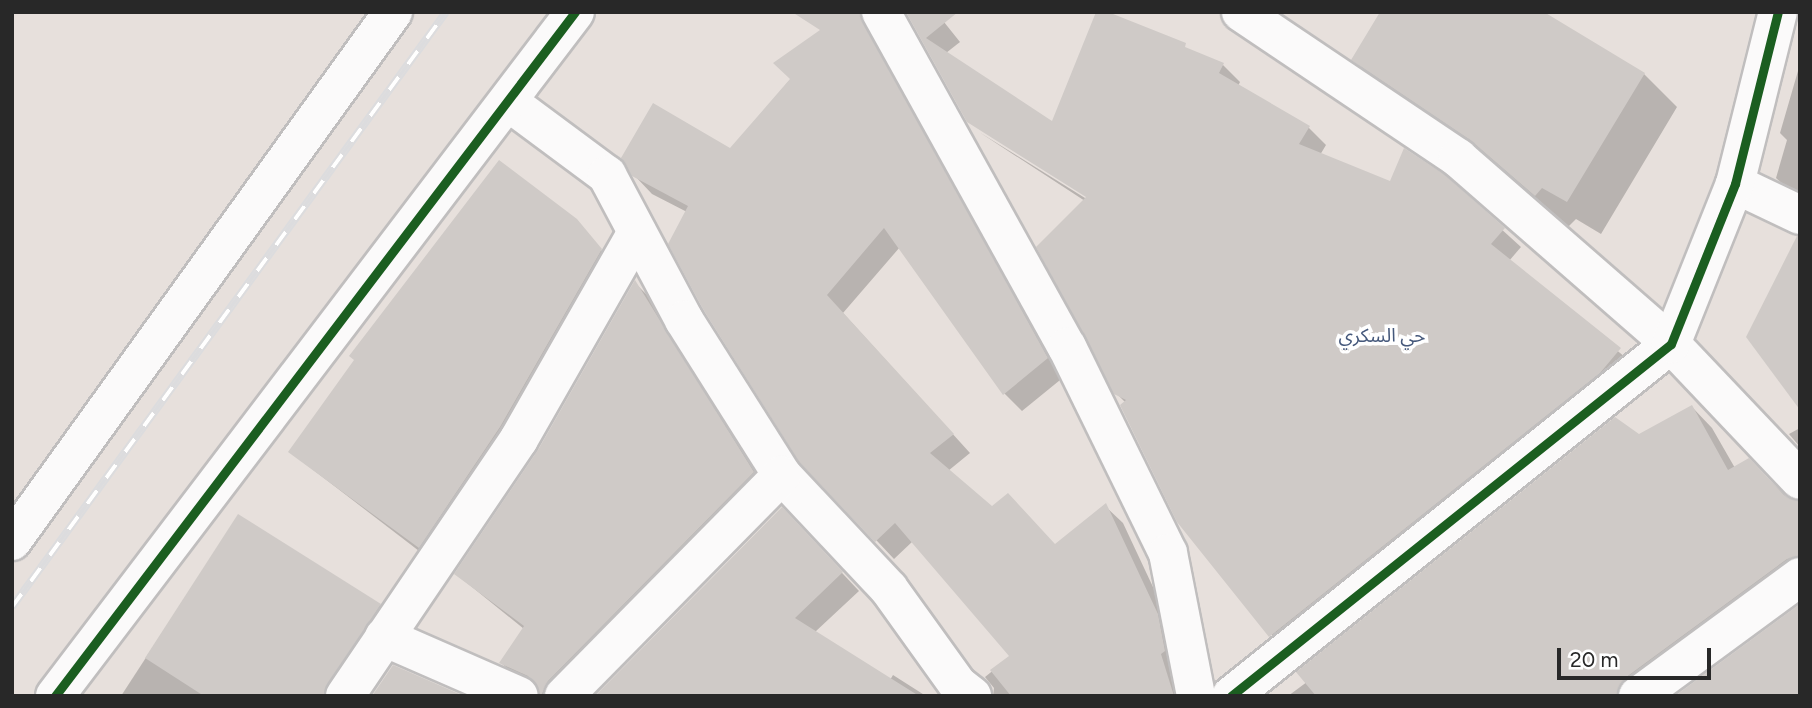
<!DOCTYPE html>
<html>
<head>
<meta charset="utf-8">
<style>
  body { margin:0 }
  #map { position:relative; width:1812px; height:708px; overflow:hidden; background:#e7e0dc; font-family:Figtree,"Noto Sans Arabic",sans-serif }
  div>[style] { position:absolute }
  [style*='--x'] { left:calc(var(--x)*1px); top:calc(var(--y)*1px); width:calc(var(--w)*1px); rotate:calc(var(--a)*1deg) }
  .shadow>* { inset:0; background:#0003 }
  .building>* { inset:0; background:#cfcac7 }
  .roads { filter:drop-shadow(2px 0 #c0bebe) drop-shadow(-2px 0 #c0bebe) drop-shadow(0 2px #c0bebe) drop-shadow(0 -2px #c0bebe) }
  .minor>* { height:38px; margin:-19px; padding:0 19px; transform-origin:19px; border-radius:19px; background:#fbfafa }
  .tertiary>* { height:38px; margin:-19px; padding:0 19px; transform-origin:19px; border-radius:19px; background:#fbfafa }
  .rail>* { height:8px; margin-top:-4px; transform-origin:0; background:repeating-linear-gradient(90deg,#fff 0 16px,#dcdcde 0 32px); box-sizing:border-box; border-block:2px solid #dcdcde }
  .cycleway>* { height:9px; margin:-4.5px; padding:0 4.5px; transform-origin:4.5px; border-radius:4.5px; background:#1b5e20 }
  span { translate:-50% -50%; white-space:nowrap; text-align:center; line-height:1.15; -webkit-text-stroke:7px #fff; paint-order:stroke }
  .neighbourhood-label { font-size:19px; color:#45587b }
  .frame { position:absolute; inset:0; border:14px solid #282828; pointer-events:none }
  .scale { position:absolute; left:1557px; top:648px; width:154px; height:32px; box-sizing:border-box; border:4px solid #282828; border-top:0; padding-left:9px; font-size:21px; line-height:24px; white-space:nowrap; color:#282828; -webkit-text-stroke:5px #fff; paint-order:stroke }
</style>
</head>
<body>
<div id="map">
  <div class="shadow">
    <i style="clip-path:polygon(847px 12px,886px 12px,1065px 376px,1022px 411px,1004px 393px,900px 247px,843px 313px,970px 453px,948px 471px,991px 508px,1056px 546px,1105px 506px,1123px 523px,1175px 634px,1186px 696px,993px 696px,994px 688px,985px 677px,1011px 656px,913px 541px,894px 559px,801px 460px,687px 212px,652px 194px,634px 175px,730px 151px)"></i>
    <i style="clip-path:polygon(908px 12px,936px 12px,960px 42px,946px 53px,1053px 124px,1223px 65px,1240px 82px,1238px 86px,1308px 127px,1326px 145px,1320px 155px,1391px 184px,1444px 177px,1521px 247px,1509px 261px,1637px 367px,1288px 654px,1178px 521px,1126px 403px,1116px 393px,1085px 201px,979px 132px,1093px 203px,1095px 200px,968px 121px)"></i>
    <i style="clip-path:polygon(1354px 60px,1644px 74px,1677px 107px,1601px 234px,1576px 219px,1568px 227px,1505px 172px,1386px 92px)"></i>
    <i style="clip-path:polygon(1800px 64px,1800px 200px,1776px 178px,1787px 140px,1780px 133px)"></i>
    <i style="clip-path:polygon(601px 250px,618px 267px,436px 564px,290px 452px)"></i>
    <i style="clip-path:polygon(635px 283px,652px 300px,771px 491px,568px 696px,542px 696px,501px 663px,524px 629px,456px 574px,539px 451px)"></i>
    <i style="clip-path:polygon(1692px 407px,1712px 428px,1735px 468px,1748px 460px,1793px 503px,1800px 501px,1800px 588px,1649px 696px,1288px 696px,1639px 436px)"></i>
    <i style="clip-path:polygon(1800px 428px,1800px 447px,1789px 434px)"></i>
    <i style="clip-path:polygon(238px 516px,380px 606px,397px 623px,348px 696px,121px 696px)"></i>
    <i style="clip-path:polygon(799px 527px,859px 591px,815px 632px,890px 680px,893px 675px,926px 696px,597px 696px)"></i>
  </div>
  <div class="building">
    <i style="clip-path:polygon(792px 12px,859px 12px,1048px 358px,1003px 395px,884px 228px,827px 295px,954px 434px,930px 453px,992px 506px,1008px 493px,1055px 544px,1106px 503px,1158px 614px,1165px 651px,1161px 654px,1174px 696px,1011px 696px,990px 670px,1009px 656px,895px 523px,875px 542px,799px 462px,703px 309px,668px 244px,688px 206px,632px 176px,621px 158px,653px 103px,730px 148px,790px 79px,773px 63px,820px 30px)"></i>
    <i style="clip-path:polygon(906px 12px,958px 12px,926px 38px,1052px 121px,1096px 12px,1108px 12px,1186px 43px,1185px 47px,1224px 63px,1219px 73px,1310px 126px,1299px 144px,1390px 181px,1404px 148px,1445px 175px,1505px 228px,1491px 244px,1621px 348px,1600px 373px,1269px 637px,1177px 522px,1120px 405px,1126px 400px,1114px 394px,1036px 247px,1086px 197px,967px 122px)"></i>
    <i style="clip-path:polygon(1380px 12px,1544px 12px,1645px 73px,1567px 202px,1542px 188px,1535px 196px,1470px 140px,1351px 60px)"></i>
    <i style="clip-path:polygon(499px 160px,577px 219px,602px 249px,500px 427px,419px 548px,288px 452px,354px 360px,349px 356px)"></i>
    <i style="clip-path:polygon(1797px 236px,1800px 237px,1800px 410px,1746px 337px)"></i>
    <i style="clip-path:polygon(635px 280px,754px 472px,548px 681px,541px 696px,528px 676px,499px 663px,524px 626px,454px 574px,538px 450px)"></i>
    <i style="clip-path:polygon(1692px 405px,1728px 470px,1749px 458px,1784px 495px,1800px 501px,1800px 556px,1787px 559px,1625px 678px,1617px 696px,1316px 696px,1296px 672px,1615px 417px,1639px 434px)"></i>
    <i style="clip-path:polygon(782px 507px,843px 572px,795px 618px,919px 696px,595px 696px)"></i>
    <i style="clip-path:polygon(238px 514px,381px 604px,323px 696px,204px 696px,145px 658px)"></i>
    <i style="clip-path:polygon(1800px 604px,1800px 696px,1675px 696px)"></i>
    <i style="clip-path:polygon(393px 665px,464px 696px,372px 696px)"></i>
  </div>
  <div class="roads">
    <div class="minor">
      <i style="--x:1241;--y:12;--w:262;--a:33.9"></i>
      <i style="--x:1458;--y:158;--w:283;--a:41.1"></i>
      <i style="--x:1671;--y:344;--w:187;--a:46.5"></i>
      <i style="--x:510;--y:103;--w:121;--a:36.6"></i>
      <i style="--x:607;--y:175;--w:164;--a:62"></i>
      <i style="--x:684;--y:320;--w:183;--a:57.7"></i>
      <i style="--x:782;--y:475;--w:156;--a:46.8"></i>
      <i style="--x:889;--y:589;--w:118;--a:54.3"></i>
      <i style="--x:958;--y:685;--w:18;--a:38"></i>
      <i style="--x:1735;--y:184;--w:72;--a:25.5"></i>
      <i style="--x:12;--y:541;--w:652;--a:-54.24"></i>
      <i style="--x:384;--y:637;--w:147;--a:23.6"></i>
      <i style="--x:55;--y:696;--w:859;--a:-52.76"></i>
      <i style="--x:345;--y:696;--w:310;--a:-55.9"></i>
      <i style="--x:519;--y:439;--w:238;--a:-60.3"></i>
      <i style="--x:564;--y:696;--w:310;--a:-45.4"></i>
      <i style="--x:1231;--y:696;--w:563;--a:-38.66"></i>
      <i style="--x:1671;--y:344;--w:172;--a:-68.2"></i>
      <i style="--x:1735;--y:184;--w:177;--a:-76"></i>
    </div>
    <div class="tertiary">
      <i style="--x:881;--y:12;--w:383;--a:61"></i>
      <i style="--x:1067;--y:347;--w:229;--a:63.9"></i>
      <i style="--x:1168;--y:553;--w:146;--a:78.9"></i>
      <i style="--x:1638;--y:696;--w:201;--a:-36.3"></i>
    </div>
  </div>
  <div class="rail">
    <i style="--x:12;--y:607;--w:736;--a:-53.89"></i>
  </div>
  <div class="cycleway">
    <i style="--x:55;--y:696;--w:859;--a:-52.76"></i>
    <i style="--x:1231;--y:696;--w:563;--a:-38.66"></i>
    <i style="--x:1671;--y:344;--w:172;--a:-68.2"></i>
    <i style="--x:1735;--y:184;--w:177;--a:-76"></i>
  </div>
  <div class="neighbourhood-label">
    <span style="left:1382px;top:336px">حي السكري</span>
  </div>
  <div class="frame"></div>
  <div class="scale">20 m</div>
</div>
</body>
</html>
